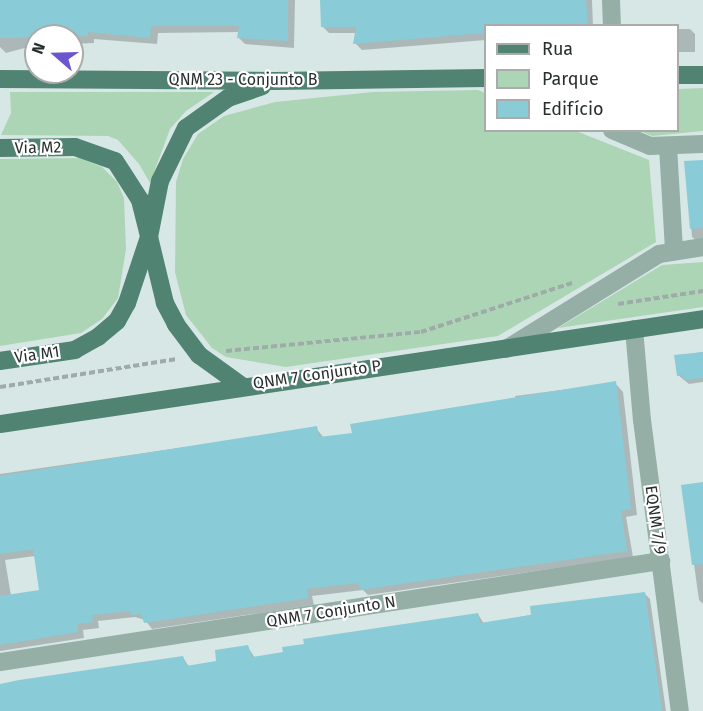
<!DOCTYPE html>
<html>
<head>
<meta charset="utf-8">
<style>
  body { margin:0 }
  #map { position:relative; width:703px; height:711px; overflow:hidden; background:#d7e7e5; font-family:"Fira Sans",sans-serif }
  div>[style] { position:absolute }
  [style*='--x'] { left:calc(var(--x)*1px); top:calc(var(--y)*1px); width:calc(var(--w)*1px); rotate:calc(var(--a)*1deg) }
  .green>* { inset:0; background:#acd5b6 }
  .shadow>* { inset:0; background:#0003 }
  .building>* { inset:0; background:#89ccd8 }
  .path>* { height:4px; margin-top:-2px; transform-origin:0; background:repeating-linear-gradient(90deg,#9eaba9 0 6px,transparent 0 9px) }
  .minor>* { height:18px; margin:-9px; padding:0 9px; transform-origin:9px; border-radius:9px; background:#95afa6 }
  .major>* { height:18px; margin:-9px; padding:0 9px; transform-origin:9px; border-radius:9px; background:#518372 }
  span { translate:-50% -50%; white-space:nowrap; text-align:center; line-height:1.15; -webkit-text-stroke:4.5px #fff; paint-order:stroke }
  .street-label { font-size:16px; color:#292f2e }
  .legend { position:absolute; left:484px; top:24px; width:195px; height:108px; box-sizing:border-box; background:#fff; border:2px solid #a9acab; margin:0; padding:8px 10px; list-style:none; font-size:18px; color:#292f2e }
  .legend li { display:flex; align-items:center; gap:12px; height:30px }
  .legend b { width:30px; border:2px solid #a9acab }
  .north { position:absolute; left:24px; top:24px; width:60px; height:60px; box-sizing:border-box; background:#fff; border:2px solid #a9acab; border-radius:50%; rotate:290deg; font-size:16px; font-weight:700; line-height:24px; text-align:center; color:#292f2e }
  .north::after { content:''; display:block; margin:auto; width:21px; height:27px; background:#6b56cf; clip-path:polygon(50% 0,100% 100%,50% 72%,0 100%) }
</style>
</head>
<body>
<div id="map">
  <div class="green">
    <i style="clip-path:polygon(703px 88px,703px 131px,652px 136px,640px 131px,678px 130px,678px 89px)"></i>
    <i style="clip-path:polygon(478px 90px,485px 93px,486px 130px,576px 131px,649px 160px,656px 242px,498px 336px,286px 367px,226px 357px,212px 348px,186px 315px,175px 272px,176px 182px,183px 159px,198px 134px,224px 116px,275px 102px,373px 92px)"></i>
    <i style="clip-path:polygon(10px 92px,214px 92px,186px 111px,170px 129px,150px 183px,139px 164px,118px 140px,108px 136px,1px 135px,11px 113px)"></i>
    <i style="clip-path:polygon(80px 158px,102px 167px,117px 182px,124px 198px,126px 249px,118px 298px,102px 319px,81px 333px,0 346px,0 159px)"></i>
    <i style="clip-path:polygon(703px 262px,703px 307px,558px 328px,662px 265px)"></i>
  </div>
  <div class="shadow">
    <i style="clip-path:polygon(0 0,295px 0,294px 48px,245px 44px,238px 37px,239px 32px,158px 33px,157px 44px,94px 39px,94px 43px,72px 44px,72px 36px,36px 36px,36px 45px,6px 53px,0 47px)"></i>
    <i style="clip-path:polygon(322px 0,592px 0,593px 26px,486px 26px,486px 40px,362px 50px,355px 43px,356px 33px,329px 33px,322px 26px)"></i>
    <i style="clip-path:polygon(678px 29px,690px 29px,695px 34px,695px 52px,678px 52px)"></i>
    <i style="clip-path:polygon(703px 161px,703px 241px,697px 241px,692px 237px,686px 162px)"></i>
    <i style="clip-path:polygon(703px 352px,703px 382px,689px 384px,678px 375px,676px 356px)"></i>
    <i style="clip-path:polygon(evenodd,615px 383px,623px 392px,637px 515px,626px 517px,633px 557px,368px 595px,363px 590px,312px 596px,314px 605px,152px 629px,145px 620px,135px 617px,98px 621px,99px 628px,83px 630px,84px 638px,0 651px,0 474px,316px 428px,324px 438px,353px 434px,516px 401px,515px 396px,615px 383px,35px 556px,40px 591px,11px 596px,5px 560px,35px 556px)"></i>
    <i style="clip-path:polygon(703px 484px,703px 604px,699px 600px,683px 486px)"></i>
    <i style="clip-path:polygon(644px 593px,650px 599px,666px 711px,0 711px,0 685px,183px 657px,189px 667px,217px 663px,248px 647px,255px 658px,478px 614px,484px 624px)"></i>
  </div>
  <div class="building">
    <i style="clip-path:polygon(0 0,288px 0,288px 41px,237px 38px,239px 26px,151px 26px,150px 38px,88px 32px,88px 36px,0 38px)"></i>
    <i style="clip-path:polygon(320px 0,586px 0,588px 26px,486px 26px,483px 33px,353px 44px,356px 27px,321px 27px)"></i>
    <i style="clip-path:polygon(703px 160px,703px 228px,690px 229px,684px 161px)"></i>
    <i style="clip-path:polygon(703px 352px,703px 378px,683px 380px,683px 375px,677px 376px,674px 355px)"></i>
    <i style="clip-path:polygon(616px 381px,631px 509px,621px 511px,627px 551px,360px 590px,359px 583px,306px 589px,309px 598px,144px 623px,141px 614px,131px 615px,130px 611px,92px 615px,93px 622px,77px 624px,78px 632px,0 645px,0 596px,39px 590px,33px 549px,0 554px,0 476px,317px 426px,319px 437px,352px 433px,350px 424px)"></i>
    <i style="clip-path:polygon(703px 482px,703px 564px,692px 565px,681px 485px)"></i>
    <i style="clip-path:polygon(645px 592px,662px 711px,0 711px,0 684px,19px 680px,183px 656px,186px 666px,216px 661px,215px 650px,248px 645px,252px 657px,283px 652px,282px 647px,304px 644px,303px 639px,478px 613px,480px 623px,531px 615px,530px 606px)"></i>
  </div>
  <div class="path">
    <i style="--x:618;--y:304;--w:86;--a:-8.7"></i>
    <i style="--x:226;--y:351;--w:196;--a:-5.6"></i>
    <i style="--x:421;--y:332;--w:159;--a:-18"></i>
    <i style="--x:0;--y:387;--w:179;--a:-9"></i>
  </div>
  <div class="minor">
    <i style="--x:611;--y:0;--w:26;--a:88"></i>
    <i style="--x:612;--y:130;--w:41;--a:22.8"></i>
    <i style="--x:650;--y:146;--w:53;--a:-2.2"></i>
    <i style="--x:668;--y:146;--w:103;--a:86.7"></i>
    <i style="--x:634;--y:329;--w:91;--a:85"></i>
    <i style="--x:642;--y:420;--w:293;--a:82.6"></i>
    <i style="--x:506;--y:349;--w:180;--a:-31.8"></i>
    <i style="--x:659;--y:254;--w:45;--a:-9"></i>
    <i style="--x:0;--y:662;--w:669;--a:-8.69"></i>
  </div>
  <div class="major">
    <i style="--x:678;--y:75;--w:25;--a:0"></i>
    <i style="--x:0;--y:79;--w:275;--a:0.4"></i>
    <i style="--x:275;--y:81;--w:211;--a:-0.8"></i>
    <i style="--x:0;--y:148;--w:75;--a:-0.8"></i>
    <i style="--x:75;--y:147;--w:42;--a:19.3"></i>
    <i style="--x:115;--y:161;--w:46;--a:57.3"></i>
    <i style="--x:140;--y:200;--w:38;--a:76"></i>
    <i style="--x:149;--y:237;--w:70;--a:108.4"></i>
    <i style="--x:127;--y:303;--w:21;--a:119"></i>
    <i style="--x:117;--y:321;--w:25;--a:140"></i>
    <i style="--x:98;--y:337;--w:26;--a:151"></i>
    <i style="--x:75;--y:350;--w:76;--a:171.7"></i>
    <i style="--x:242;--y:386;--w:53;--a:-144.2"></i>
    <i style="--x:199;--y:355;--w:39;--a:-127"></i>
    <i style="--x:176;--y:324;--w:24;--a:-118"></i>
    <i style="--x:165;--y:303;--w:68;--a:-103.6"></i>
    <i style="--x:149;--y:237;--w:57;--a:-78.9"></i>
    <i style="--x:160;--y:181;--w:59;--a:-63.9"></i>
    <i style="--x:186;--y:128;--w:52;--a:-35.5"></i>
    <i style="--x:228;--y:98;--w:36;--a:-19"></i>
    <i style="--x:0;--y:424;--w:711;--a:-8.49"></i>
  </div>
  <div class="street-label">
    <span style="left:243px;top:80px">QNM 23 - Conjunto B</span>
    <span style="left:38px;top:148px;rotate:-1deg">Via M2</span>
    <span style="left:37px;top:355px;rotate:-8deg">Via M1</span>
    <span style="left:317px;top:375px;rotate:-8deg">QNM 7 Conjunto P</span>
    <span style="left:655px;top:520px;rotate:82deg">EQNM 7/9</span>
    <span style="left:331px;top:612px;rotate:-9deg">QNM 7 Conjunto N</span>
  </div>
  <ul class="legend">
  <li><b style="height:8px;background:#518372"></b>Rua</li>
  <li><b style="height:16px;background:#acd5b6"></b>Parque</li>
  <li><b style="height:16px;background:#89ccd8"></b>Edifício</li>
  </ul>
  <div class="north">N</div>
</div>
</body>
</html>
